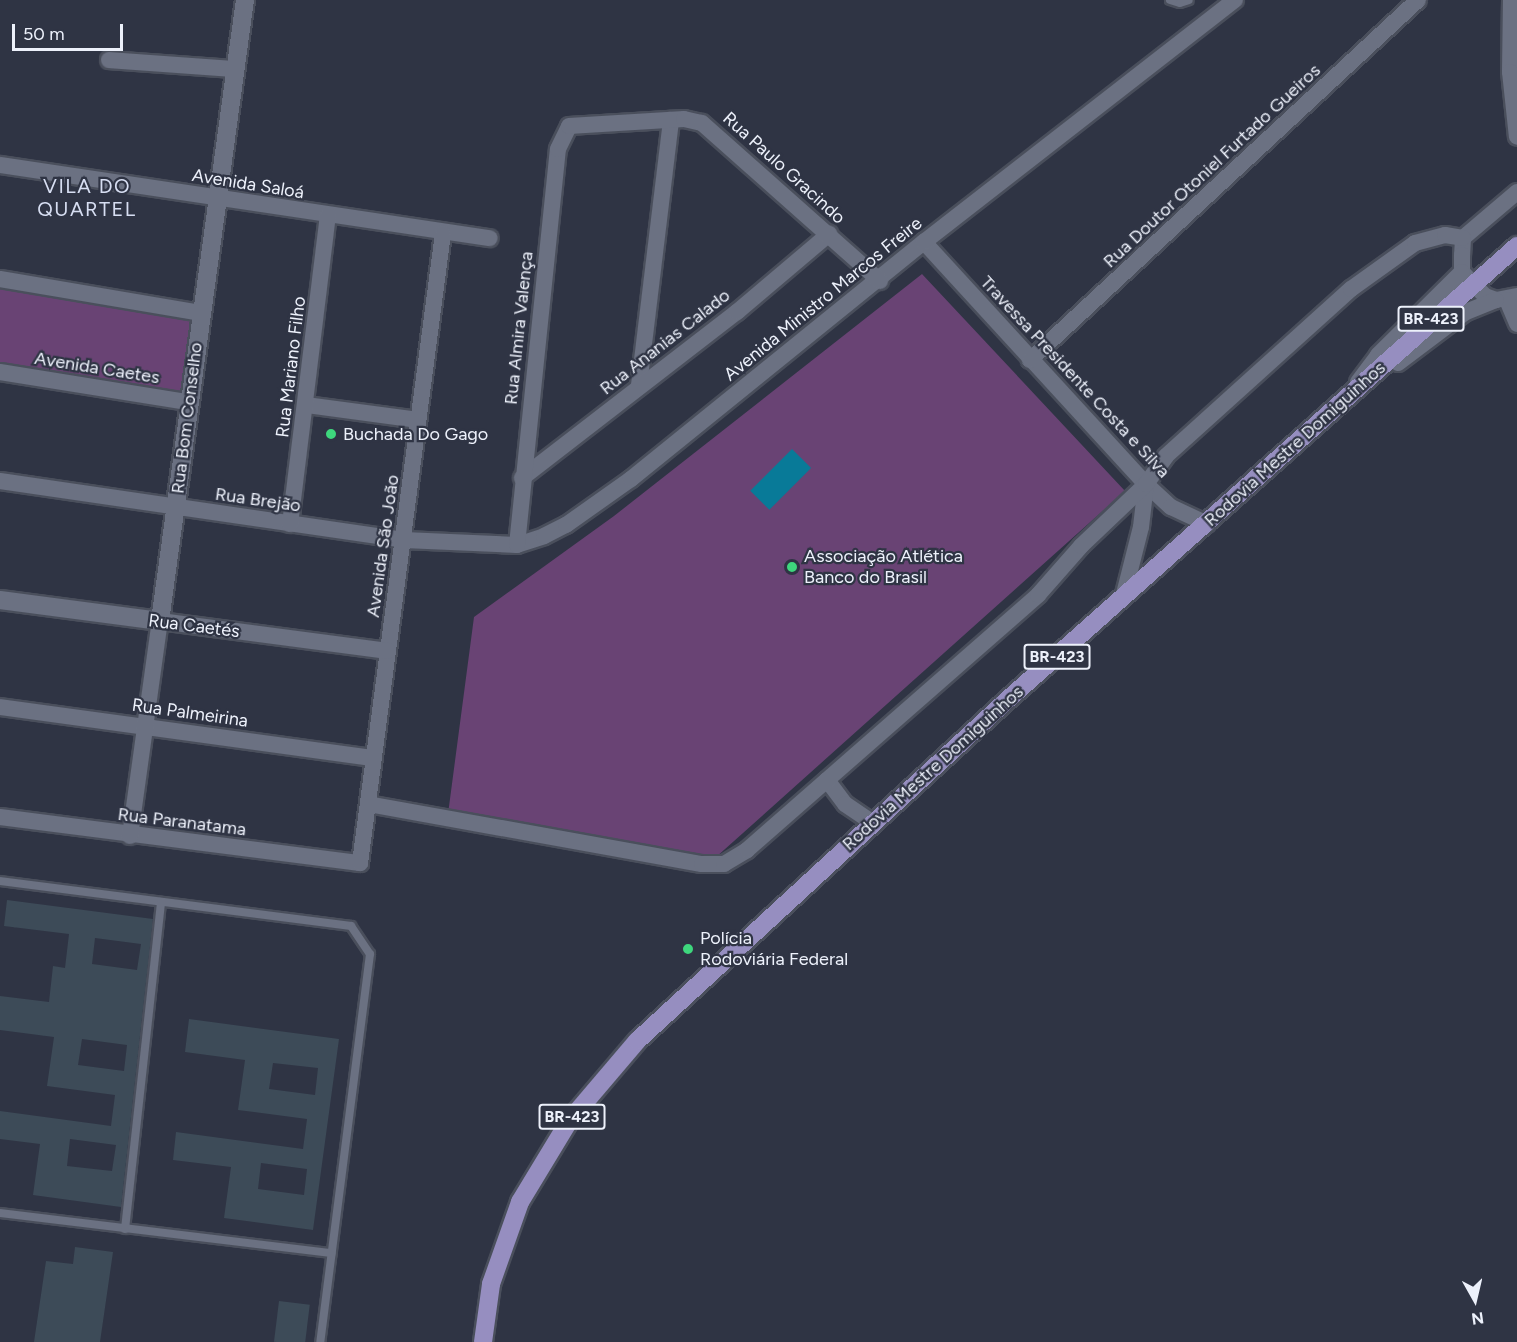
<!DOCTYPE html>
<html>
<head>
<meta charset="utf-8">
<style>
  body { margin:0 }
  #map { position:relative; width:1517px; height:1342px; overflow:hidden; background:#2f3444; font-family:Figtree,sans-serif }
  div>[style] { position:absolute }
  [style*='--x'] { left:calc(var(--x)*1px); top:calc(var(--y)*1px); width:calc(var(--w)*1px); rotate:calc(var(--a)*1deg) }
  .green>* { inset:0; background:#694374; transform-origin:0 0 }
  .water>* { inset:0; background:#087a98; transform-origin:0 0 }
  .building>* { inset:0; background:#3d4b58; transform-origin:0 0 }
  .roads { filter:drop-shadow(2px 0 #4a4f5c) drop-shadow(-2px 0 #4a4f5c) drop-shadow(0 2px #4a4f5c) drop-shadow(0 -2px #4a4f5c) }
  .lane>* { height:8px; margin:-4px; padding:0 4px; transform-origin:4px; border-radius:4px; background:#6b7182 }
  .street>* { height:16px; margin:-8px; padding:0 8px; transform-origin:8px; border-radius:8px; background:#6b7182 }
  .secondary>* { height:18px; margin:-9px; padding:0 9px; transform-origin:9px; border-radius:9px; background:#6b7182 }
  .primary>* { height:18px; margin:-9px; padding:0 9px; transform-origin:9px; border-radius:9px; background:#968ec0 }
  .dots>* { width:16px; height:16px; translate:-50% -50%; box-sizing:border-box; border:3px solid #2f3444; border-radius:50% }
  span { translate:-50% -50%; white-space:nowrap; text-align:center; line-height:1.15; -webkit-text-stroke:4.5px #2f3444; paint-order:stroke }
  .shield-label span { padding:2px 4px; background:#2f3444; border:2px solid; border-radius:4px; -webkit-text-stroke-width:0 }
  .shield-label { font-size:16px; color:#edf1fb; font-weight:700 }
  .street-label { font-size:18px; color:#edf1fb }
  .poi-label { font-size:18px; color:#edf1fb }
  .left { translate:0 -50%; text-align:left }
  .neighbourhood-label { font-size:20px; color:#d7def2; letter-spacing:1.5px }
  .north { position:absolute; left:1445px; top:1270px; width:60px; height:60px; -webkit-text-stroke:4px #2f3444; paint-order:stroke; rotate:172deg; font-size:16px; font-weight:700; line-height:24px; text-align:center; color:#edf1fb }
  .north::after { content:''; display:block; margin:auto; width:21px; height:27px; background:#edf1fb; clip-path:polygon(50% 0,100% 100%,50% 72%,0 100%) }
  .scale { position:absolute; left:12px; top:24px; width:111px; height:27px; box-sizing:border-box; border:3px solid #edf1fb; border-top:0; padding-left:8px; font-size:18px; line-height:21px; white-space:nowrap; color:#edf1fb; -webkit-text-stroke:4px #2f3444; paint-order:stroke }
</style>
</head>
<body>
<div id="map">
  <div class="green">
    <i style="clip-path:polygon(922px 274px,1125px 491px,715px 858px,448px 814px,474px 617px,614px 516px)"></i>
    <i style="left:0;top:287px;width:197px;height:80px;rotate:9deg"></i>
  </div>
  <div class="water">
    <i style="left:792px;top:449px;width:27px;height:59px;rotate:45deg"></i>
  </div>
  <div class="building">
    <i style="clip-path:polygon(evenodd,7px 900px,153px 919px,121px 1207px,33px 1195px,40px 1144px,0 1139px,0 1111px,111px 1126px,115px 1095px,47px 1086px,54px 1037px,0 1030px,0 996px,49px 1002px,53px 966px,65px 968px,69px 934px,4px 926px,7px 900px,95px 938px,141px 944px,137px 970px,92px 964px,95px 938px,7px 900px,82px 1039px,127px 1045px,124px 1071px,78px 1065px,82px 1039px,7px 900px,70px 1139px,116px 1145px,112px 1171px,67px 1166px,70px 1139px)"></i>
    <i style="clip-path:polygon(evenodd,189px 1019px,339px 1039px,313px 1230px,224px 1218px,231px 1167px,173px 1160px,176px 1132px,303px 1149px,307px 1119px,238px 1110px,245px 1060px,185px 1052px,189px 1019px,273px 1063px,318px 1068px,315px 1095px,269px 1089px,273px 1063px,189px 1019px,261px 1163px,307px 1169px,304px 1195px,258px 1189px,261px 1163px)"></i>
    <i style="clip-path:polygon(75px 1247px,113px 1252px,100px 1342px,34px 1342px,46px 1261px,73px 1264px)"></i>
    <i style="left:279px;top:1301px;width:31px;height:41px;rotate:7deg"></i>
  </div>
  <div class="roads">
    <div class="lane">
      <i style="--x:1170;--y:0;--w:10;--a:17"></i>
      <i style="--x:1180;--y:3;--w:9;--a:-18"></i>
      <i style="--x:0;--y:881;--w:354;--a:7.3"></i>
      <i style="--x:351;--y:926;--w:34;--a:56"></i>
      <i style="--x:370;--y:954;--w:391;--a:97.3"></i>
      <i style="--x:0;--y:1213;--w:334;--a:6.9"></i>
      <i style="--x:125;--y:1229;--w:329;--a:-83.7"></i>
    </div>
    <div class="street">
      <i style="--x:1511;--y:0;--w:72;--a:90.8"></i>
      <i style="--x:1510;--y:72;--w:65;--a:83.9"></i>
      <i style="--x:109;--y:60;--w:127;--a:4.1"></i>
      <i style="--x:0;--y:165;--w:495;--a:8.5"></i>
      <i style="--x:1517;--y:192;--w:71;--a:139.6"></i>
      <i style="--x:1463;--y:238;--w:17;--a:93"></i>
      <i style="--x:1462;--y:255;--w:17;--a:90"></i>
      <i style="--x:1462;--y:272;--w:33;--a:46"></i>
      <i style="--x:1485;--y:296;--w:12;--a:20"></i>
      <i style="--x:1496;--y:300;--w:21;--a:-11"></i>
      <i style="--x:924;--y:242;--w:328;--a:47.5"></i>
      <i style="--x:1146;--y:484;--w:34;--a:43"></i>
      <i style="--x:1171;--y:507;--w:40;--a:25"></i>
      <i style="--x:0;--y:279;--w:203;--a:9.6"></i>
      <i style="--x:1507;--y:300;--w:26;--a:67"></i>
      <i style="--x:1030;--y:360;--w:529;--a:-42.86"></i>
      <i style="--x:1398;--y:363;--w:85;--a:-36.9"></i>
      <i style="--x:1466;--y:312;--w:32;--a:-22"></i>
      <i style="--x:0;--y:372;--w:190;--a:9.1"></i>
      <i style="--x:1358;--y:382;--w:34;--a:-53"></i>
      <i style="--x:1378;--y:355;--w:118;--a:-44.7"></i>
      <i style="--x:639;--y:385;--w:267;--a:-83.1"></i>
      <i style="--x:306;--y:405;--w:113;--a:7.6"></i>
      <i style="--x:522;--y:478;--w:272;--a:-37.7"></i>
      <i style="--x:737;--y:312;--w:121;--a:-40.3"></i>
      <i style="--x:0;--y:481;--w:408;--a:8.3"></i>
      <i style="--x:404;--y:540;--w:113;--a:2.5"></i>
      <i style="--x:517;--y:545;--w:28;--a:-18"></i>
      <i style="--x:544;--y:536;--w:25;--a:-27"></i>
      <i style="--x:566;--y:525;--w:80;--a:-35.3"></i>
      <i style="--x:631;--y:479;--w:377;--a:-39"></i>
      <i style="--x:924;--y:242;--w:394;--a:-37.9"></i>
      <i style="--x:290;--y:524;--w:311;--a:-83"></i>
      <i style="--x:517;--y:545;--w:398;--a:-84.1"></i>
      <i style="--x:558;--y:149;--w:25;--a:-64"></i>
      <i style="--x:569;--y:126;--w:115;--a:-3.5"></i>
      <i style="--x:684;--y:119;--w:18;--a:13"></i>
      <i style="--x:702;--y:123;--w:238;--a:41.6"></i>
      <i style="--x:1123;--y:598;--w:73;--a:-75.8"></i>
      <i style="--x:1141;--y:527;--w:43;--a:-83.4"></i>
      <i style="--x:0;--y:707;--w:377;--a:7.8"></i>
      <i style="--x:827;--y:780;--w:30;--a:53"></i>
      <i style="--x:845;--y:804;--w:34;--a:34"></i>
      <i style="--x:368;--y:804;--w:339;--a:10.2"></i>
      <i style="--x:702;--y:864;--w:22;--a:0"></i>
      <i style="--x:724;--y:864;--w:27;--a:-31"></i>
      <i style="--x:747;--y:850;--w:387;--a:-41.2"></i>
      <i style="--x:1038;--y:595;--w:65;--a:-48.7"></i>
      <i style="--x:1081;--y:546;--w:90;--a:-43.6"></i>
      <i style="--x:1146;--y:484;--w:34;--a:-54"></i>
      <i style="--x:1166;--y:456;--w:249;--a:-42.1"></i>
      <i style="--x:1351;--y:289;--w:79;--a:-35.7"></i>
      <i style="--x:1415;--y:243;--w:31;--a:-15"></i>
      <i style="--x:1445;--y:235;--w:18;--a:9"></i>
      <i style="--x:0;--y:817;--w:363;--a:7.3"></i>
      <i style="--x:360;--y:863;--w:635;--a:-82.49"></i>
      <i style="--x:130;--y:836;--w:217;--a:-82.1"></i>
      <i style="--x:160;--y:621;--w:230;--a:7.5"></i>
    </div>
    <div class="secondary">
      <i style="--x:0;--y:600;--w:161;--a:7.5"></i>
      <i style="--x:160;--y:621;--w:627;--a:-82.21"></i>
    </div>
    <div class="primary">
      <i style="--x:483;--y:1342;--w:59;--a:-82.1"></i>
      <i style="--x:491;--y:1284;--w:87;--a:-70.5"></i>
      <i style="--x:520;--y:1202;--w:95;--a:-58.8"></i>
      <i style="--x:569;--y:1121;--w:105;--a:-49.6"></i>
      <i style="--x:637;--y:1041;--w:500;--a:-42.65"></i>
      <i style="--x:1005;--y:702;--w:686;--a:-41.69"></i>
    </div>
  </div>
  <div class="dots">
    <i style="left:331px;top:434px;background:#3ed77d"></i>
    <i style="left:792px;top:567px;background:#3ed77d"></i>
    <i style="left:688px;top:949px;background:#3ed77d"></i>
  </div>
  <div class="shield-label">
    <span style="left:1431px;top:319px">BR-423</span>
    <span style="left:1057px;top:657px">BR-423</span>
    <span style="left:572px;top:1117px">BR-423</span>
  </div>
  <div class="street-label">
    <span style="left:1212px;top:166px;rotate:-43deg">Rua Doutor Otoniel Furtado Gueiros</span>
    <span style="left:784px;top:168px;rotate:42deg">Rua Paulo Gracindo</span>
    <span style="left:248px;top:184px;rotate:9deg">Avenida Saloá</span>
    <span style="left:823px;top:299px;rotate:-39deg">Avenida Ministro Marcos Freire</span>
    <span style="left:519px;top:328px;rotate:-84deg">Rua Almira Valença</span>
    <span style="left:665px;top:342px;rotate:-38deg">Rua Ananias Calado</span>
    <span style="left:291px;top:367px;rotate:-83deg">Rua Mariano Filho</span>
    <span style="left:97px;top:368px;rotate:9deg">Avenida Caetes</span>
    <span style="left:1075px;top:377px;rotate:47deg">Travessa Presidente Costa e Silva</span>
    <span style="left:187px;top:418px;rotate:-83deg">Rua Bom Conselho</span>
    <span style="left:1295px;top:444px;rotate:-42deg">Rodovia Mestre Domiguinhos</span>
    <span style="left:258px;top:500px;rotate:8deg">Rua Brejão</span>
    <span style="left:383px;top:546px;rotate:-82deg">Avenida São João</span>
    <span style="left:194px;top:626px;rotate:7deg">Rua Caetés</span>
    <span style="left:190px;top:713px;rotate:8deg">Rua Palmeirina</span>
    <span style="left:933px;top:768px;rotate:-42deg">Rodovia Mestre Domiguinhos</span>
    <span style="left:182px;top:822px;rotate:7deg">Rua Paranatama</span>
  </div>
  <div class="poi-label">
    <span class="left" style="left:343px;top:434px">Buchada Do Gago</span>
    <span class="left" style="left:804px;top:567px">Associação Atlética<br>Banco do Brasil</span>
    <span class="left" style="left:700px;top:949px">Polícia<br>Rodoviária Federal</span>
  </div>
  <div class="neighbourhood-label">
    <span style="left:87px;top:198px">VILA DO<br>QUARTEL</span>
  </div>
  <div class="north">N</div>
  <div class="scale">50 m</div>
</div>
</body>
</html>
